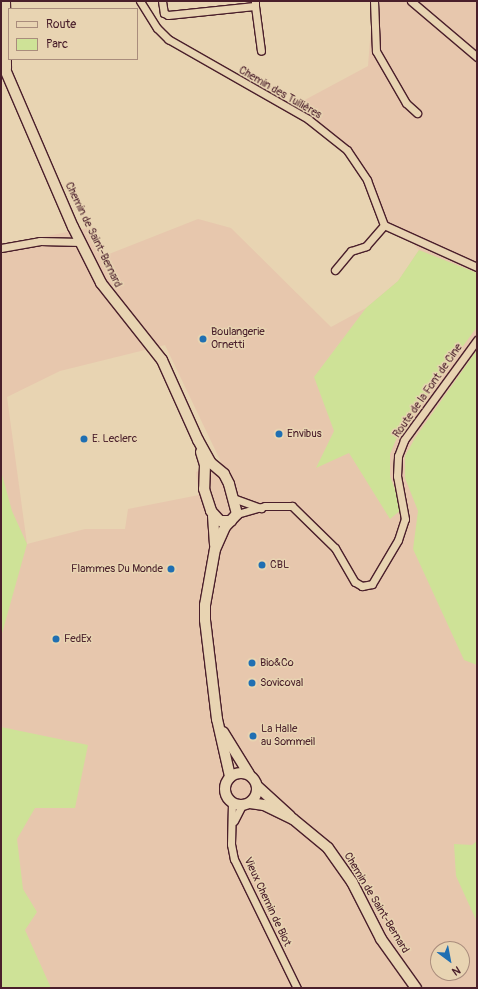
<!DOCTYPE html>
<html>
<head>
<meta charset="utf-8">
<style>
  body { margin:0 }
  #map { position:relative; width:478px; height:989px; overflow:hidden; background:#e8d4b2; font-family:Pangolin,sans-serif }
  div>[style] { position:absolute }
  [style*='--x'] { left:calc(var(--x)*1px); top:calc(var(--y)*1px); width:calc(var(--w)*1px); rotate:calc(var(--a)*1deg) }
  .built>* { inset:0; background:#e7c7ad }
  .green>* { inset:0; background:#cee297 }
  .roads { filter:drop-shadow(1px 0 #4a1f2b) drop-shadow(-1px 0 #4a1f2b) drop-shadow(0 1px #4a1f2b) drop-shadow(0 -1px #4a1f2b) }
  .street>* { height:7px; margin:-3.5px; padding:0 3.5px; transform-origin:3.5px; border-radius:3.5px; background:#e8d4b2 }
  .secondary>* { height:10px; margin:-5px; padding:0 5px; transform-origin:5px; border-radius:5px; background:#e8d4b2 }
  .secondary>.ring { margin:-5px; padding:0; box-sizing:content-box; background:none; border:10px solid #e8d4b2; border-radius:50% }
  .dots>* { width:11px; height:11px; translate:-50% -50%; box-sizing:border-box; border:2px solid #e8d4b2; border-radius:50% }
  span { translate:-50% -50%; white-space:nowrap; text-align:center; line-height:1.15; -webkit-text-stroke:3px #e8d4b2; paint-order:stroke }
  .street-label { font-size:11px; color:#4a1f2b }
  .poi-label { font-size:11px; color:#4a1f2b }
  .left { translate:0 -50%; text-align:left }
  .right { translate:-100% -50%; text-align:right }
  .frame { position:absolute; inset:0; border:2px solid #4a1f2b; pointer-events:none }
  .legend { position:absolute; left:8px; top:8px; width:130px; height:52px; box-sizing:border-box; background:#e8d4b2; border:1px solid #a98c7c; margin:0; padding:5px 7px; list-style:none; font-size:12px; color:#4a1f2b }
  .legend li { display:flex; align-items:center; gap:8px; height:20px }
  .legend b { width:20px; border:1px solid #a98c7c }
  .north { position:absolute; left:430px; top:941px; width:40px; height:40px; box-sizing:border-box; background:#e8d4b2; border:1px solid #a98c7c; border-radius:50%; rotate:148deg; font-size:11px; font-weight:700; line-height:16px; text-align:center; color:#4a1f2b }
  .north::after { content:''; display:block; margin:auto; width:14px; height:18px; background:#1f6fb2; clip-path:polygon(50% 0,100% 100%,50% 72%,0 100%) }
</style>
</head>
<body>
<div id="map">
  <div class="built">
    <i style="clip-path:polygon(evenodd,373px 1px,477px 1px,477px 988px,1px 988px,1px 245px,93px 227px,104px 256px,198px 219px,231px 228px,331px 327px,366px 308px,398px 281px,419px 250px,403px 232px,384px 225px,372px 190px,347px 150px,288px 109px,368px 66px,373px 1px,165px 345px,221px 462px,196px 472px,199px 495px,128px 509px,125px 529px,85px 529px,27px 544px,7px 397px,60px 371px,165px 345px,373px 1px,438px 949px,462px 949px,462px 973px,438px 973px,438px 949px)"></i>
  </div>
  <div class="green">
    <i style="clip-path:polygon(419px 250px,477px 273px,477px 327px,398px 435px,390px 454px,390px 476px,402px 509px,390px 519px,349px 453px,316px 468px,334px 431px,314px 377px,366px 308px,398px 281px)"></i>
    <i style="clip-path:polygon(477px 350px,477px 665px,464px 660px,413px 549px,418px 511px,405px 478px,405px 456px,415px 438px)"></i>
    <i style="clip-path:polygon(1px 471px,12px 511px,27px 544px,1px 637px)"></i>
    <i style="clip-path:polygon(1px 727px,88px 745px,75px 808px,35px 808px,17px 839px,23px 889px,37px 912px,25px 930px,51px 988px,1px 988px)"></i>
    <i style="clip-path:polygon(477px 841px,477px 922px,456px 876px,454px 844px,472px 845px)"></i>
  </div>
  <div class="roads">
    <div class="street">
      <i style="--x:140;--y:1;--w:32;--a:58"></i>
      <i style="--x:157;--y:28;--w:16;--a:45"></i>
      <i style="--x:168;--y:39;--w:161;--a:29.7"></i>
      <i style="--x:308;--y:119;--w:50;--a:38.5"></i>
      <i style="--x:347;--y:150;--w:36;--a:56"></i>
      <i style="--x:367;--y:180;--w:48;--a:69.3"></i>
      <i style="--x:384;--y:225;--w:102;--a:24.3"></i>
      <i style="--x:162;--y:1;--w:12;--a:81"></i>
      <i style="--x:374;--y:1;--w:50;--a:87.7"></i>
      <i style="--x:376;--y:51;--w:60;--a:60"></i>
      <i style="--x:406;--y:103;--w:15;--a:42"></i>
      <i style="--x:411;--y:1;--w:87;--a:40.3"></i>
      <i style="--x:255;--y:6;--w:45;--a:82.4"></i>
      <i style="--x:164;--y:13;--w:4;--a:27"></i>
      <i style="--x:168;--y:15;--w:87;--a:-5.9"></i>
      <i style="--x:255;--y:6;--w:5;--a:-90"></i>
      <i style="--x:1;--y:248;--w:40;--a:-10"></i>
      <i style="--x:40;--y:241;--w:41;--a:1.4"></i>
      <i style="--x:335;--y:270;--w:25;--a:-50"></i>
      <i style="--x:351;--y:251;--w:16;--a:-18"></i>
      <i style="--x:366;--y:246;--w:28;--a:-49"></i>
      <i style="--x:233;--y:498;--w:30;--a:20"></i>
      <i style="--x:237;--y:514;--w:29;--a:-16"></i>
      <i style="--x:265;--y:506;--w:27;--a:0"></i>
      <i style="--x:292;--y:506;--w:60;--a:44.3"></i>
      <i style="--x:335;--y:548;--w:39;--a:60"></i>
      <i style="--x:355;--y:582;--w:8;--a:30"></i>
      <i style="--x:362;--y:586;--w:10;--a:-11"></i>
      <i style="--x:372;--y:584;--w:51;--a:-59.4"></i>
      <i style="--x:398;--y:540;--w:22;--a:-72"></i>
      <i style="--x:405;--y:519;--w:44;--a:-100.5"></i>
      <i style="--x:397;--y:476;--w:20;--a:-87"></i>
      <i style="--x:398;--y:456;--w:17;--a:-69"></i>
      <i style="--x:404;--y:440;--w:124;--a:-53.9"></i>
      <i style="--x:232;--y:803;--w:41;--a:91.4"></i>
      <i style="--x:231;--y:844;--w:15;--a:79"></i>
      <i style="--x:234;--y:859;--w:144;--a:64"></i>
      <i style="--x:234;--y:821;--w:18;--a:-63"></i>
    </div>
    <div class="secondary">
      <i style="--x:5;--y:1;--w:67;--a:89.1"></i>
      <i style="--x:1;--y:60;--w:182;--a:66.7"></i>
      <i style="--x:73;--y:227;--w:63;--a:63.4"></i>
      <i style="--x:101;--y:283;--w:98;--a:51.6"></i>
      <i style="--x:162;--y:360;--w:88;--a:65.8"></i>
      <i style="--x:198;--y:440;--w:26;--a:61"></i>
      <i style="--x:211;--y:463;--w:17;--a:40"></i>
      <i style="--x:224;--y:474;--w:11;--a:63"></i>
      <i style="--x:229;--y:484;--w:31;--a:75"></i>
      <i style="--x:237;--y:514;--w:18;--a:133"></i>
      <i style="--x:225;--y:527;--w:24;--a:114"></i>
      <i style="--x:215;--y:549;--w:57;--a:100.1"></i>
      <i style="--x:205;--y:605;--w:15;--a:90"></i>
      <i style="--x:205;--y:620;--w:100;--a:83.1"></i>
      <i style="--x:217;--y:719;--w:58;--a:77.2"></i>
      <i style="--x:201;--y:452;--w:14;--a:73"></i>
      <i style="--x:205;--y:465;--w:24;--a:92"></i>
      <i style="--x:204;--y:489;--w:23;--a:72"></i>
      <i style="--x:211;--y:511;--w:13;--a:48"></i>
      <i style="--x:220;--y:521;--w:11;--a:0"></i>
      <i style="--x:213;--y:516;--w:29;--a:86"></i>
      <i style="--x:223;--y:732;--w:49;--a:58.2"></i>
      <i class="ring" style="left:225px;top:773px;width:22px;height:22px"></i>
      <i style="--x:258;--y:787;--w:43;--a:42.2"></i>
      <i style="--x:250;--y:803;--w:14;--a:8"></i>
      <i style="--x:264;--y:805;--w:32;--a:26"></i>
      <i style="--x:293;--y:819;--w:45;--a:39.6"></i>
      <i style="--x:328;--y:848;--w:42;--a:54.8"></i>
      <i style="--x:352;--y:882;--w:64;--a:63"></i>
      <i style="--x:381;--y:939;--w:60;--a:54.5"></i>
    </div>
  </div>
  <div class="dots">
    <i style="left:203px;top:339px;background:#1f6fb2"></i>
    <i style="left:279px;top:434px;background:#1f6fb2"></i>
    <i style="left:84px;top:439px;background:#1f6fb2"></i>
    <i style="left:262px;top:565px;background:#1f6fb2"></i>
    <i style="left:171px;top:569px;background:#1f6fb2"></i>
    <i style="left:56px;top:639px;background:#1f6fb2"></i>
    <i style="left:252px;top:663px;background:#1f6fb2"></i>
    <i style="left:252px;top:683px;background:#1f6fb2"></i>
    <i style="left:253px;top:736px;background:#1f6fb2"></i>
  </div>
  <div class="street-label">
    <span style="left:280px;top:93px;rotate:30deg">Chemin des Tuilières</span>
    <span style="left:93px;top:235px;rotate:64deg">Chemin de Saint-Bernard</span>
    <span style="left:428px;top:391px;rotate:-55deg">Route de la Font de Cine</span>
    <span style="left:267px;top:902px;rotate:65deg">Vieux Chemin de Biot</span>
    <span style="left:376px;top:903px;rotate:59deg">Chemin de Saint-Bernard</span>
  </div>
  <div class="poi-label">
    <span class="left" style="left:211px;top:339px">Boulangerie<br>Ornetti</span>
    <span class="left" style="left:287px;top:434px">Envibus</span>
    <span class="left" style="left:92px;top:439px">E. Leclerc</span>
    <span class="left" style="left:270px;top:565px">CBL</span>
    <span class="right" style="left:163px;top:569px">Flammes Du Monde</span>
    <span class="left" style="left:64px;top:639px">FedEx</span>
    <span class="left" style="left:260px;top:663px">Bio&amp;Co</span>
    <span class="left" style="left:260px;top:683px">Sovicoval</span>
    <span class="left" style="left:261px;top:736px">La Halle<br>au Sommeil</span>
  </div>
  <div class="frame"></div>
  <ul class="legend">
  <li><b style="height:5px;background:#e8d4b2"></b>Route</li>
  <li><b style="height:11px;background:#cee297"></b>Parc</li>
  </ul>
  <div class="north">N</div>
</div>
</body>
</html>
